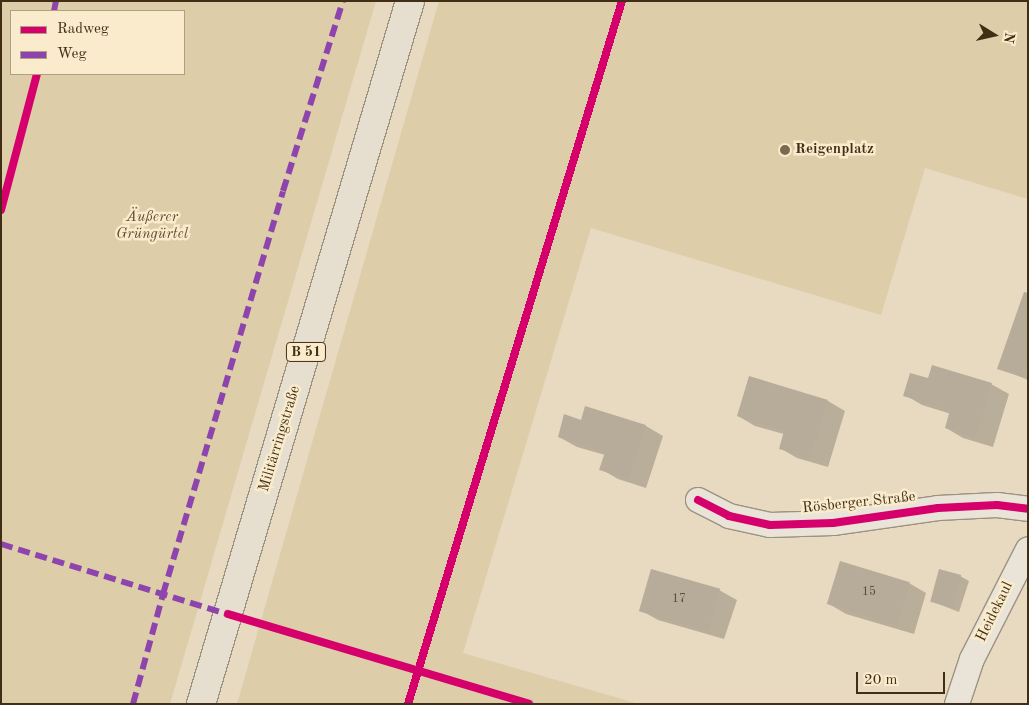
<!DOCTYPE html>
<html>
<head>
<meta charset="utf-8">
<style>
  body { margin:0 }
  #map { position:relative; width:1029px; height:705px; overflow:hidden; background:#e7dac0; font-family:"Old Standard TT",serif }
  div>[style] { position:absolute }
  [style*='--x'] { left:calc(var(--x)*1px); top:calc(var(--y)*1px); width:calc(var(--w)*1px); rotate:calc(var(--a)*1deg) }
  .green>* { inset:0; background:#decda9 }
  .shadow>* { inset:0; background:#0003 }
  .building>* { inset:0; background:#b6ac99; transform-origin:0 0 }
  .roads { filter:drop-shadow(1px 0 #9c9280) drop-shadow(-1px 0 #9c9280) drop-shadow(0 1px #9c9280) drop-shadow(0 -1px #9c9280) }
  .street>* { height:24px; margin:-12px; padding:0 12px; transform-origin:12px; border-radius:12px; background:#eae3d7 }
  .primary>* { height:28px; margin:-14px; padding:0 14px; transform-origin:14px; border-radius:14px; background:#e6dfd0 }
  .quiet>* { height:6px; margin-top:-3px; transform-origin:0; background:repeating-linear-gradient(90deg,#8e44ad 0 12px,transparent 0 18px) }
  .cycleway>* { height:8px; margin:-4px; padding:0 4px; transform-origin:4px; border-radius:4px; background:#d6006c }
  .dots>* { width:14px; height:14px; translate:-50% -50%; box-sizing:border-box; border:2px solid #f9ebcc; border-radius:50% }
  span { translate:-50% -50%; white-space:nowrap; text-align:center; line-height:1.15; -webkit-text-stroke:5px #f9ebcc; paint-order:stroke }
  .number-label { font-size:12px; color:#5f4e35 }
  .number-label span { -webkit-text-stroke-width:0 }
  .shield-label span { padding:1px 4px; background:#f9ebcc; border:1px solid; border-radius:4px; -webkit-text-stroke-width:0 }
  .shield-label { font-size:14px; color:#422e14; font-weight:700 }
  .poi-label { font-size:15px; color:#422e14; font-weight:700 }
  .left { translate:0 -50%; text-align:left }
  .park-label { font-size:15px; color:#604c2e; font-style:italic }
  .street-label { font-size:15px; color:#422e14 }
  .frame { position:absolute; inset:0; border:2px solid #422e14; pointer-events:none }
  .legend { position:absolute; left:10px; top:10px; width:175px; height:65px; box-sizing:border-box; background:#f9ebcc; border:1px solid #b09f82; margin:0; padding:6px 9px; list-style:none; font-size:15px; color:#422e14 }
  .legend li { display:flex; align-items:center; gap:10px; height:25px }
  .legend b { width:25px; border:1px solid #b09f82 }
  .north { position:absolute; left:969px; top:10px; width:50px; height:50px; -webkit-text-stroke:4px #f9ebcc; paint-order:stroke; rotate:100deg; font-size:14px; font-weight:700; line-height:20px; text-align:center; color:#422e14 }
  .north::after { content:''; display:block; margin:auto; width:18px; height:22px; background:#422e14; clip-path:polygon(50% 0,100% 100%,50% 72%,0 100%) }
  .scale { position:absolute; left:856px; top:672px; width:89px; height:22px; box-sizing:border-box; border:2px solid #422e14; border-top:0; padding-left:6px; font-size:15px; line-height:18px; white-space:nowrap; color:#422e14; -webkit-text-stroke:4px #f9ebcc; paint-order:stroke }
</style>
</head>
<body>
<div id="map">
  <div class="green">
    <i style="clip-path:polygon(evenodd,1px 1px,376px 1px,170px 704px,1px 704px,1px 1px,11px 11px,184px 11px,184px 74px,11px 74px,11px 11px)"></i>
    <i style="clip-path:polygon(439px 1px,1028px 1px,1028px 199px,925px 168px,881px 315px,591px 228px,463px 653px,639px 704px,237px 704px)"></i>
  </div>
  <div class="shadow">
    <i style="clip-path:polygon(1028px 336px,1028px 380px,999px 368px)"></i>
    <i style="clip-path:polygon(929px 380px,991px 384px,1009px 394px,993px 447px,963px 438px,946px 428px,951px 414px,922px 405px,905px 395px)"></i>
    <i style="clip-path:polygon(828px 401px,845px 411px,828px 467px,797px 458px,780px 448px,784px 434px,755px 426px,738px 416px)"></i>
    <i style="clip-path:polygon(582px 421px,646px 426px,663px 436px,646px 488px,618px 479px,601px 469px,605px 455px,577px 447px,559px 437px)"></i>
    <i style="clip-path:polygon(960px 576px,969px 581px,959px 612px,931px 601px)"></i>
    <i style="clip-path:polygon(909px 583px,926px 593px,914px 634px,846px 614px,829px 604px)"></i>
    <i style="clip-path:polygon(719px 590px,737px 600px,724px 639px,658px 620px,640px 610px)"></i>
  </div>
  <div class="building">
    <i style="clip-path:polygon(1024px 292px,1028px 293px,1028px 361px,1022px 377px,997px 369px)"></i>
    <i style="clip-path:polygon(932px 365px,992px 383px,975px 438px,945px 428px,950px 410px,903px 396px,910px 373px,928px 378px)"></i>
    <i style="clip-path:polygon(749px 376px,828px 400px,810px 458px,779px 449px,784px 431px,737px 416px)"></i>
    <i style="clip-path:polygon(585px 406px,646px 425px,629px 479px,599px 470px,605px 452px,558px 437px,564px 414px,581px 420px)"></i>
    <i style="left:840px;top:561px;width:73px;height:45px;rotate:17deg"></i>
    <i style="left:651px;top:569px;width:72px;height:44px;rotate:16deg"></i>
    <i style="left:939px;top:569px;width:23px;height:34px;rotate:15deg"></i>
  </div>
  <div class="roads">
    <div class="street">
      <i style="--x:698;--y:500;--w:35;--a:27"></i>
      <i style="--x:729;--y:516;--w:42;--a:12.4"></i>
      <i style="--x:770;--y:525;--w:63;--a:-1.8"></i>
      <i style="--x:833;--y:523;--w:106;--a:-8.1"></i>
      <i style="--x:938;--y:508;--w:59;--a:-2.9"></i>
      <i style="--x:997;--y:505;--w:31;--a:7"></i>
      <i style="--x:957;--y:704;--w:47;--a:-71.6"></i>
      <i style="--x:972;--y:659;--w:123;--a:-63"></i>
    </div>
    <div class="primary">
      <i style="--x:201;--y:704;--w:733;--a:-73.44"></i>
    </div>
  </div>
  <div class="quiet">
    <i style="--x:54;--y:11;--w:10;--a:-79"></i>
    <i style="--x:1;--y:544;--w:241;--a:17.2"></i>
    <i style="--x:133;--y:704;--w:114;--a:-74.7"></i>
    <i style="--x:163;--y:594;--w:420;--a:-73.4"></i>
    <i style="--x:283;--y:191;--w:199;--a:-72.5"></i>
  </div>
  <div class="cycleway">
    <i style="--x:1;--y:210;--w:141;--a:-75.2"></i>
    <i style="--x:698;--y:500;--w:35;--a:27"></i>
    <i style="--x:729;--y:516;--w:42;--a:12.4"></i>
    <i style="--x:770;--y:525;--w:63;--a:-1.8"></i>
    <i style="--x:833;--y:523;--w:106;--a:-8.1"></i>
    <i style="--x:938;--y:508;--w:59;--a:-2.9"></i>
    <i style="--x:997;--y:505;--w:31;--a:7"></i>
    <i style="--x:228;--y:614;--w:314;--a:16.6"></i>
    <i style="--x:408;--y:704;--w:735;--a:-73.07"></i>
  </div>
  <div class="dots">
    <i style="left:785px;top:150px;background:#7c6a50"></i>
  </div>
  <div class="number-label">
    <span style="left:869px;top:593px">15</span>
    <span style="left:679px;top:600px">17</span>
  </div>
  <div class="shield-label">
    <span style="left:306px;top:352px">B 51</span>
  </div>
  <div class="poi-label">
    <span class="left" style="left:795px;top:150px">Reigenplatz</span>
  </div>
  <div class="park-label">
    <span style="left:152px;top:226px">Äußerer<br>Grüngürtel</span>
  </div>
  <div class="street-label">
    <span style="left:280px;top:439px;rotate:-73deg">Militärringstraße</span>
    <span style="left:859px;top:503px;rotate:-6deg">Rösberger Straße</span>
    <span style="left:995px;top:612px;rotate:-64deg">Heidekaul</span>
  </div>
  <div class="frame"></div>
  <ul class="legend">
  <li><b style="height:6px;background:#d6006c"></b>Radweg</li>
  <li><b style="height:6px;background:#8e44ad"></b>Weg</li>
  </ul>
  <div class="north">N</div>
  <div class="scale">20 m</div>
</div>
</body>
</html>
